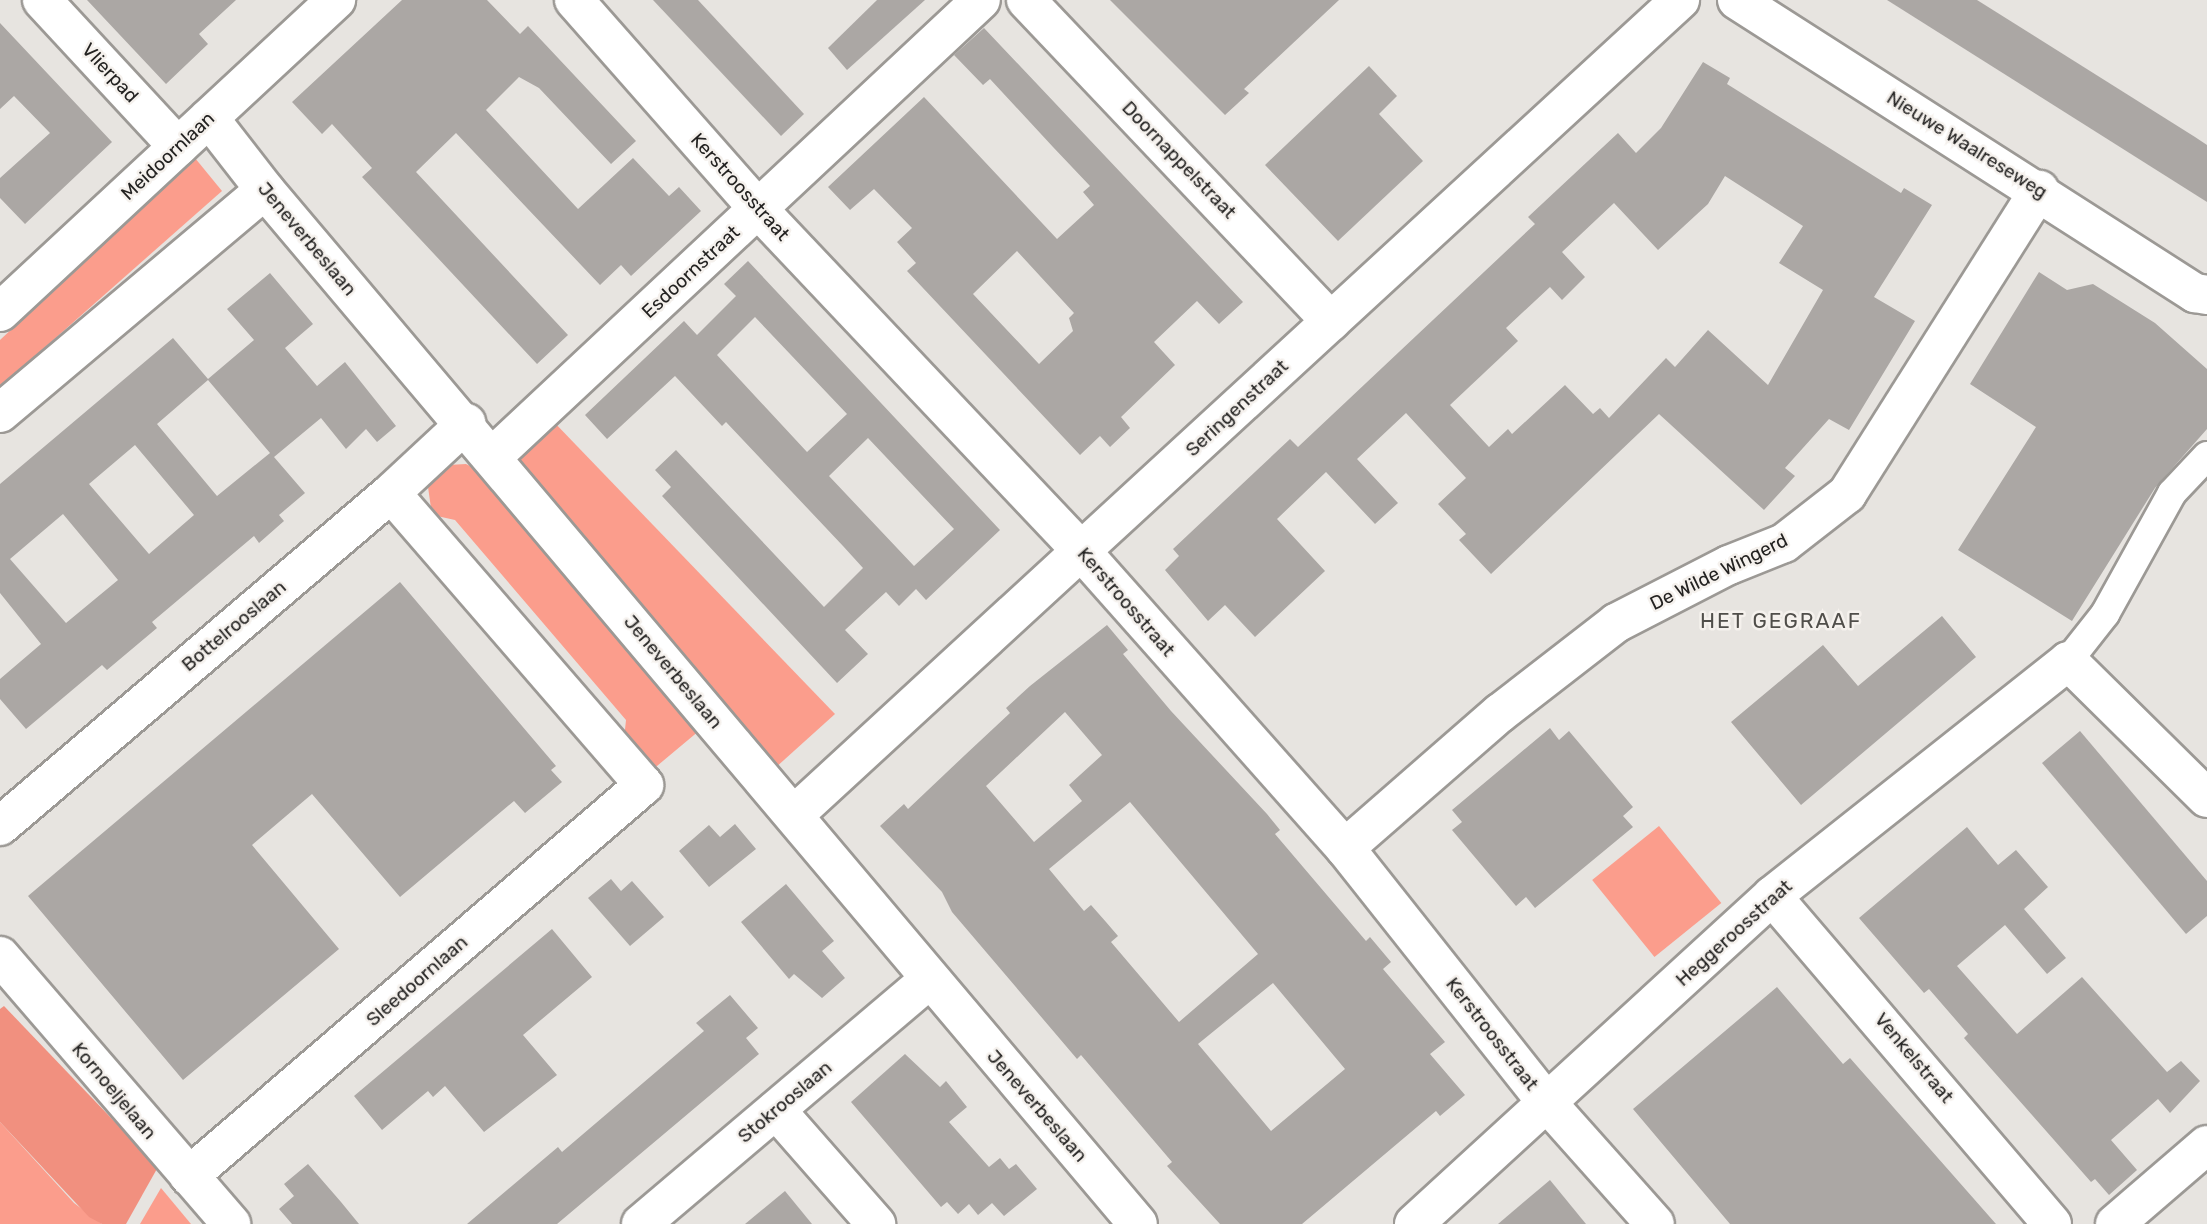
<!DOCTYPE html>
<html>
<head>
<meta charset="utf-8">
<style>
  body { margin:0 }
  #map { position:relative; width:2207px; height:1224px; overflow:hidden; background:#e7e4e0; font-family:Rubik,sans-serif }
  div>[style] { position:absolute }
  [style*='--x'] { left:calc(var(--x)*1px); top:calc(var(--y)*1px); width:calc(var(--w)*1px); rotate:calc(var(--a)*1deg) }
  .green>* { inset:0; background:#fb9d8c; transform-origin:0 0 }
  .forest>* { inset:0; background:#f1907f }
  .building>* { inset:0; background:#aba7a4 }
  .roads { filter:drop-shadow(2px 0 #9c9995) drop-shadow(-2px 0 #9c9995) drop-shadow(0 2px #9c9995) drop-shadow(0 -2px #9c9995) }
  .pedestrian>* { height:28px; margin:-14px; padding:0 14px; transform-origin:14px; border-radius:14px; background:#fff }
  .minor>* { height:38px; margin:-19px; padding:0 19px; transform-origin:19px; border-radius:19px; background:#fff }
  .tertiary>* { height:38px; margin:-19px; padding:0 19px; transform-origin:19px; border-radius:19px; background:#fff }
  span { translate:-50% -50%; white-space:nowrap; text-align:center; line-height:1.15; -webkit-text-stroke:5px #f5f1ed; paint-order:stroke }
  .street-label { font-size:19px; color:#232221 }
  .neighbourhood-label { font-size:21px; color:#504e4a; letter-spacing:2px }
</style>
</head>
<body>
<div id="map">
  <div class="green">
    <i style="clip-path:polygon(195px 158px,222px 191px,0 387px,0 340px)"></i>
    <i style="clip-path:polygon(551px 419px,835px 714px,774px 769px,511px 456px)"></i>
    <i style="clip-path:polygon(466px 464px,482px 472px,700px 730px,651px 771px,624px 739px,626px 720px,455px 520px,437px 516px,431px 508px,428px 487px,436px 475px,448px 465px)"></i>
    <i style="left:1659px;top:826px;width:99px;height:86px;rotate:51deg"></i>
    <i style="clip-path:polygon(0 1122px,74px 1203px,102px 1224px,0 1224px)"></i>
    <i style="clip-path:polygon(161px 1188px,191px 1224px,140px 1224px)"></i>
  </div>
  <div class="forest">
    <i style="clip-path:polygon(4px 1006px,158px 1167px,126px 1224px,102px 1224px,89px 1217px,0 1122px,0 1009px)"></i>
  </div>
  <div class="building">
    <i style="clip-path:polygon(87px 0,236px 0,199px 34px,208px 44px,166px 84px)"></i>
    <i style="clip-path:polygon(402px 0,487px 0,520px 34px,528px 26px,636px 141px,611px 164px,539px 88px,519px 77px,486px 110px,578px 209px,633px 158px,669px 196px,679px 187px,701px 211px,631px 276px,621px 265px,600px 285px,456px 133px,416px 172px,568px 335px,537px 364px,362px 177px,372px 168px,332px 124px,322px 134px,292px 102px)"></i>
    <i style="clip-path:polygon(653px 0,698px 0,804px 114px,781px 136px)"></i>
    <i style="clip-path:polygon(877px 0,925px 0,847px 70px,828px 48px)"></i>
    <i style="clip-path:polygon(1110px 0,1339px 0,1244px 89px,1249px 93px,1225px 115px)"></i>
    <i style="clip-path:polygon(1887px 0,1977px 0,2195px 137px,2207px 145px,2207px 202px)"></i>
    <i style="clip-path:polygon(0 23px,112px 142px,25px 224px,0 198px,0 178px,50px 133px,14px 96px,0 109px)"></i>
    <i style="clip-path:polygon(evenodd,984px 28px,1243px 302px,1219px 324px,1197px 301px,1154px 342px,1175px 365px,1121px 417px,1130px 428px,1110px 447px,1100px 436px,1080px 455px,907px 271px,916px 263px,897px 242px,912px 228px,874px 189px,850px 210px,828px 187px,924px 97px,1057px 239px,1094px 205px,1083px 192px,1090px 186px,1053px 147px,990px 79px,983px 85px,954px 55px,984px 28px,1017px 251px,1074px 313px,1069px 318px,1073px 331px,1039px 364px,973px 294px,1017px 251px)"></i>
    <i style="clip-path:polygon(evenodd,1703px 62px,1730px 78px,1727px 84px,1807px 134px,1901px 193px,1904px 188px,1932px 205px,1874px 297px,1915px 321px,1849px 430px,1829px 419px,1785px 468px,1795px 476px,1764px 510px,1659px 414px,1491px 574px,1459px 540px,1466px 534px,1438px 504px,1466px 478px,1406px 413px,1357px 459px,1398px 503px,1375px 524px,1326px 472px,1277px 519px,1325px 571px,1255px 637px,1225px 605px,1208px 621px,1165px 570px,1179px 556px,1173px 549px,1290px 439px,1298px 447px,1535px 224px,1528px 217px,1618px 133px,1636px 153px,1661px 128px,1703px 62px,1725px 176px,1803px 226px,1779px 263px,1823px 290px,1768px 385px,1708px 330px,1675px 367px,1666px 358px,1609px 418px,1600px 408px,1593px 414px,1565px 385px,1512px 434px,1508px 429px,1489px 447px,1450px 405px,1518px 341px,1506px 328px,1550px 287px,1562px 300px,1585px 277px,1562px 252px,1614px 203px,1658px 250px,1708px 204px,1725px 176px)"></i>
    <i style="clip-path:polygon(1369px 66px,1397px 96px,1379px 114px,1423px 161px,1338px 241px,1265px 165px)"></i>
    <i style="clip-path:polygon(evenodd,748px 261px,1000px 530px,926px 600px,916px 589px,899px 606px,886px 592px,845px 630px,868px 654px,837px 683px,662px 496px,671px 487px,655px 470px,676px 450px,824px 607px,863px 568px,843px 546px,726px 422px,722px 426px,675px 376px,607px 439px,585px 415px,684px 321px,697px 335px,736px 296px,724px 284px,748px 261px,755px 317px,847px 414px,807px 452px,717px 355px,755px 317px,748px 261px,868px 438px,954px 529px,914px 566px,829px 476px,868px 438px)"></i>
    <i style="clip-path:polygon(2039px 272px,2067px 290px,2093px 284px,2155px 323px,2207px 369px,2207px 429px,2155px 488px,2072px 621px,1958px 550px,2036px 427px,1970px 384px)"></i>
    <i style="clip-path:polygon(evenodd,270px 273px,313px 324px,285px 348px,317px 386px,345px 362px,396px 426px,377px 442px,366px 429px,346px 449px,321px 418px,274px 457px,305px 493px,279px 515px,284px 521px,259px 543px,254px 536px,152px 622px,157px 628px,107px 670px,102px 665px,26px 729px,0 699px,0 679px,41px 644px,0 593px,0 484px,173px 338px,208px 379px,254px 340px,227px 309px,270px 273px,208px 380px,270px 453px,217px 496px,157px 424px,208px 380px,270px 273px,135px 445px,194px 515px,149px 554px,89px 484px,135px 445px,270px 273px,63px 514px,118px 580px,66px 623px,10px 559px,63px 514px)"></i>
    <i style="clip-path:polygon(400px 582px,556px 766px,551px 770px,562px 782px,525px 813px,514px 801px,400px 897px,312px 794px,252px 845px,339px 949px,183px 1080px,28px 896px)"></i>
    <i style="clip-path:polygon(1942px 616px,1976px 657px,1801px 805px,1731px 722px,1823px 645px,1858px 686px)"></i>
    <i style="clip-path:polygon(evenodd,1107px 625px,1128px 650px,1123px 654px,1171px 711px,1267px 814px,1280px 830px,1275px 834px,1366px 941px,1370px 937px,1391px 962px,1383px 969px,1445px 1042px,1430px 1054px,1465px 1095px,1440px 1116px,1436px 1111px,1302px 1224px,1220px 1224px,1167px 1166px,1172px 1162px,1081px 1055px,1077px 1059px,952px 912px,942px 892px,880px 826px,904px 804px,908px 809px,965px 755px,1010px 713px,1006px 708px,1030px 686px,1107px 625px,1065px 712px,1102px 755px,1069px 785px,1082px 801px,1034px 842px,986px 786px,1065px 712px,1107px 625px,1130px 802px,1258px 954px,1179px 1022px,1111px 942px,1118px 936px,1106px 922px,1091px 905px,1084px 911px,1049px 869px,1130px 802px,1107px 625px,1273px 983px,1345px 1069px,1271px 1131px,1198px 1044px,1273px 983px)"></i>
    <i style="clip-path:polygon(1550px 728px,1559px 740px,1569px 731px,1633px 807px,1623px 816px,1633px 827px,1535px 908px,1526px 897px,1516px 906px,1452px 830px,1462px 822px,1452px 810px)"></i>
    <i style="clip-path:polygon(2080px 731px,2207px 881px,2207px 916px,2186px 934px,2042px 763px)"></i>
    <i style="clip-path:polygon(735px 824px,756px 849px,709px 887px,679px 851px,709px 825px,720px 837px)"></i>
    <i style="clip-path:polygon(1967px 827px,1998px 865px,2016px 850px,2048px 887px,2024px 909px,2066px 958px,2047px 974px,2005px 925px,1957px 966px,2017px 1034px,2082px 977px,2167px 1072px,2181px 1061px,2200px 1081px,2170px 1113px,2158px 1099px,2111px 1140px,2137px 1170px,2109px 1195px,2095px 1179px,2091px 1182px,1964px 1038px,1968px 1034px,1929px 989px,1924px 993px,1859px 918px)"></i>
    <i style="clip-path:polygon(611px 879px,621px 891px,632px 881px,664px 917px,630px 946px,588px 898px)"></i>
    <i style="clip-path:polygon(786px 884px,834px 941px,822px 951px,845px 978px,822px 998px,794px 974px,789px 979px,741px 922px)"></i>
    <i style="clip-path:polygon(552px 929px,592px 977px,523px 1035px,557px 1075px,484px 1132px,445px 1086px,433px 1097px,428px 1091px,382px 1130px,354px 1096px)"></i>
    <i style="clip-path:polygon(1777px 987px,1843px 1064px,1850px 1058px,1996px 1224px,1730px 1224px,1633px 1109px)"></i>
    <i style="clip-path:polygon(730px 995px,758px 1028px,746px 1038px,759px 1054px,557px 1224px,467px 1224px,558px 1147px,562px 1152px,704px 1031px,696px 1023px)"></i>
    <i style="clip-path:polygon(905px 1054px,940px 1087px,946px 1081px,967px 1107px,949px 1122px,989px 1167px,1000px 1158px,1009px 1169px,1016px 1164px,1037px 1189px,1004px 1216px,992px 1203px,978px 1215px,969px 1204px,958px 1214px,947px 1202px,941px 1207px,851px 1102px)"></i>
    <i style="clip-path:polygon(308px 1164px,341px 1202px,359px 1224px,292px 1224px,279px 1209px,294px 1196px,284px 1184px)"></i>
    <i style="clip-path:polygon(1550px 1180px,1586px 1224px,1498px 1224px,1525px 1201px)"></i>
    <i style="clip-path:polygon(785px 1191px,812px 1224px,745px 1224px)"></i>
  </div>
  <div class="roads">
    <div class="pedestrian">
      <i style="--x:2068;--y:661;--w:60;--a:-51.8"></i>
      <i style="--x:2105;--y:614;--w:138;--a:-61"></i>
      <i style="--x:2172;--y:493;--w:51;--a:-46.6"></i>
    </div>
    <div class="minor">
      <i style="--x:42;--y:0;--w:200;--a:47.2"></i>
      <i style="--x:574;--y:0;--w:280;--a:48.6"></i>
      <i style="--x:759;--y:210;--w:472;--a:46.6"></i>
      <i style="--x:1083;--y:553;--w:395;--a:48.4"></i>
      <i style="--x:1345;--y:848;--w:328;--a:51.6"></i>
      <i style="--x:1549;--y:1105;--w:159;--a:48.3"></i>
      <i style="--x:1026;--y:0;--w:443;--a:46.5"></i>
      <i style="--x:209;--y:118;--w:91;--a:52.1"></i>
      <i style="--x:265;--y:190;--w:1353;--a:49.83"></i>
      <i style="--x:0;--y:312;--w:459;--a:-42.9"></i>
      <i style="--x:0;--y:413;--w:346;--a:-40.1"></i>
      <i style="--x:492;--y:457;--w:669;--a:-43.06"></i>
      <i style="--x:794;--y:815;--w:1204;--a:-42.61"></i>
      <i style="--x:0;--y:826;--w:514;--a:-40.42"></i>
      <i style="--x:391;--y:493;--w:103;--a:-43"></i>
      <i style="--x:1345;--y:848;--w:206;--a:-41.1"></i>
      <i style="--x:1500;--y:713;--w:147;--a:-37.8"></i>
      <i style="--x:1616;--y:623;--w:127;--a:-27.2"></i>
      <i style="--x:1729;--y:565;--w:59;--a:-21.8"></i>
      <i style="--x:1784;--y:543;--w:80;--a:-37.9"></i>
      <i style="--x:1847;--y:494;--w:360;--a:-57.7"></i>
      <i style="--x:1772;--y:896;--w:431;--a:49.5"></i>
      <i style="--x:0;--y:956;--w:354;--a:49.2"></i>
      <i style="--x:776;--y:1110;--w:152;--a:48.7"></i>
      <i style="--x:189;--y:1176;--w:600;--a:-40.67"></i>
      <i style="--x:644;--y:785;--w:386;--a:-130.9"></i>
      <i style="--x:641;--y:1224;--w:377;--a:-40.3"></i>
      <i style="--x:1414;--y:1224;--w:486;--a:-42.5"></i>
      <i style="--x:1772;--y:896;--w:378;--a:-38.4"></i>
      <i style="--x:2068;--y:661;--w:195;--a:44.6"></i>
      <i style="--x:2115;--y:1224;--w:121;--a:-40.7"></i>
    </div>
    <div class="tertiary">
      <i style="--x:1737;--y:0;--w:544;--a:32.61"></i>
      <i style="--x:2195;--y:293;--w:12;--a:9"></i>
    </div>
  </div>
  <div class="street-label">
    <span style="left:110px;top:73px;rotate:47deg">Vlierpad</span>
    <span style="left:1967px;top:145px;rotate:32deg">Nieuwe Waalreseweg</span>
    <span style="left:168px;top:156px;rotate:-43deg">Meidoornlaan</span>
    <span style="left:1179px;top:160px;rotate:46deg">Doornappelstraat</span>
    <span style="left:740px;top:187px;rotate:48deg">Kerstroosstraat</span>
    <span style="left:307px;top:239px;rotate:50deg">Jeneverbeslaan</span>
    <span style="left:691px;top:272px;rotate:-43deg">Esdoornstraat</span>
    <span style="left:1237px;top:408px;rotate:-43deg">Seringenstraat</span>
    <span style="left:1719px;top:572px;rotate:-26deg">De Wilde Wingerd</span>
    <span style="left:1126px;top:602px;rotate:49deg">Kerstroosstraat</span>
    <span style="left:234px;top:626px;rotate:-40deg">Bottelrooslaan</span>
    <span style="left:673px;top:672px;rotate:50deg">Jeneverbeslaan</span>
    <span style="left:1734px;top:933px;rotate:-42deg">Heggeroosstraat</span>
    <span style="left:417px;top:981px;rotate:-41deg">Sleedoornlaan</span>
    <span style="left:1492px;top:1034px;rotate:52deg">Kerstroosstraat</span>
    <span style="left:1914px;top:1058px;rotate:50deg">Venkelstraat</span>
    <span style="left:114px;top:1091px;rotate:50deg">Kornoeljelaan</span>
    <span style="left:785px;top:1102px;rotate:-40deg">Stokrooslaan</span>
    <span style="left:1037px;top:1106px;rotate:49deg">Jeneverbeslaan</span>
  </div>
  <div class="neighbourhood-label">
    <span style="left:1781px;top:621px">HET GEGRAAF</span>
  </div>
</div>
</body>
</html>
